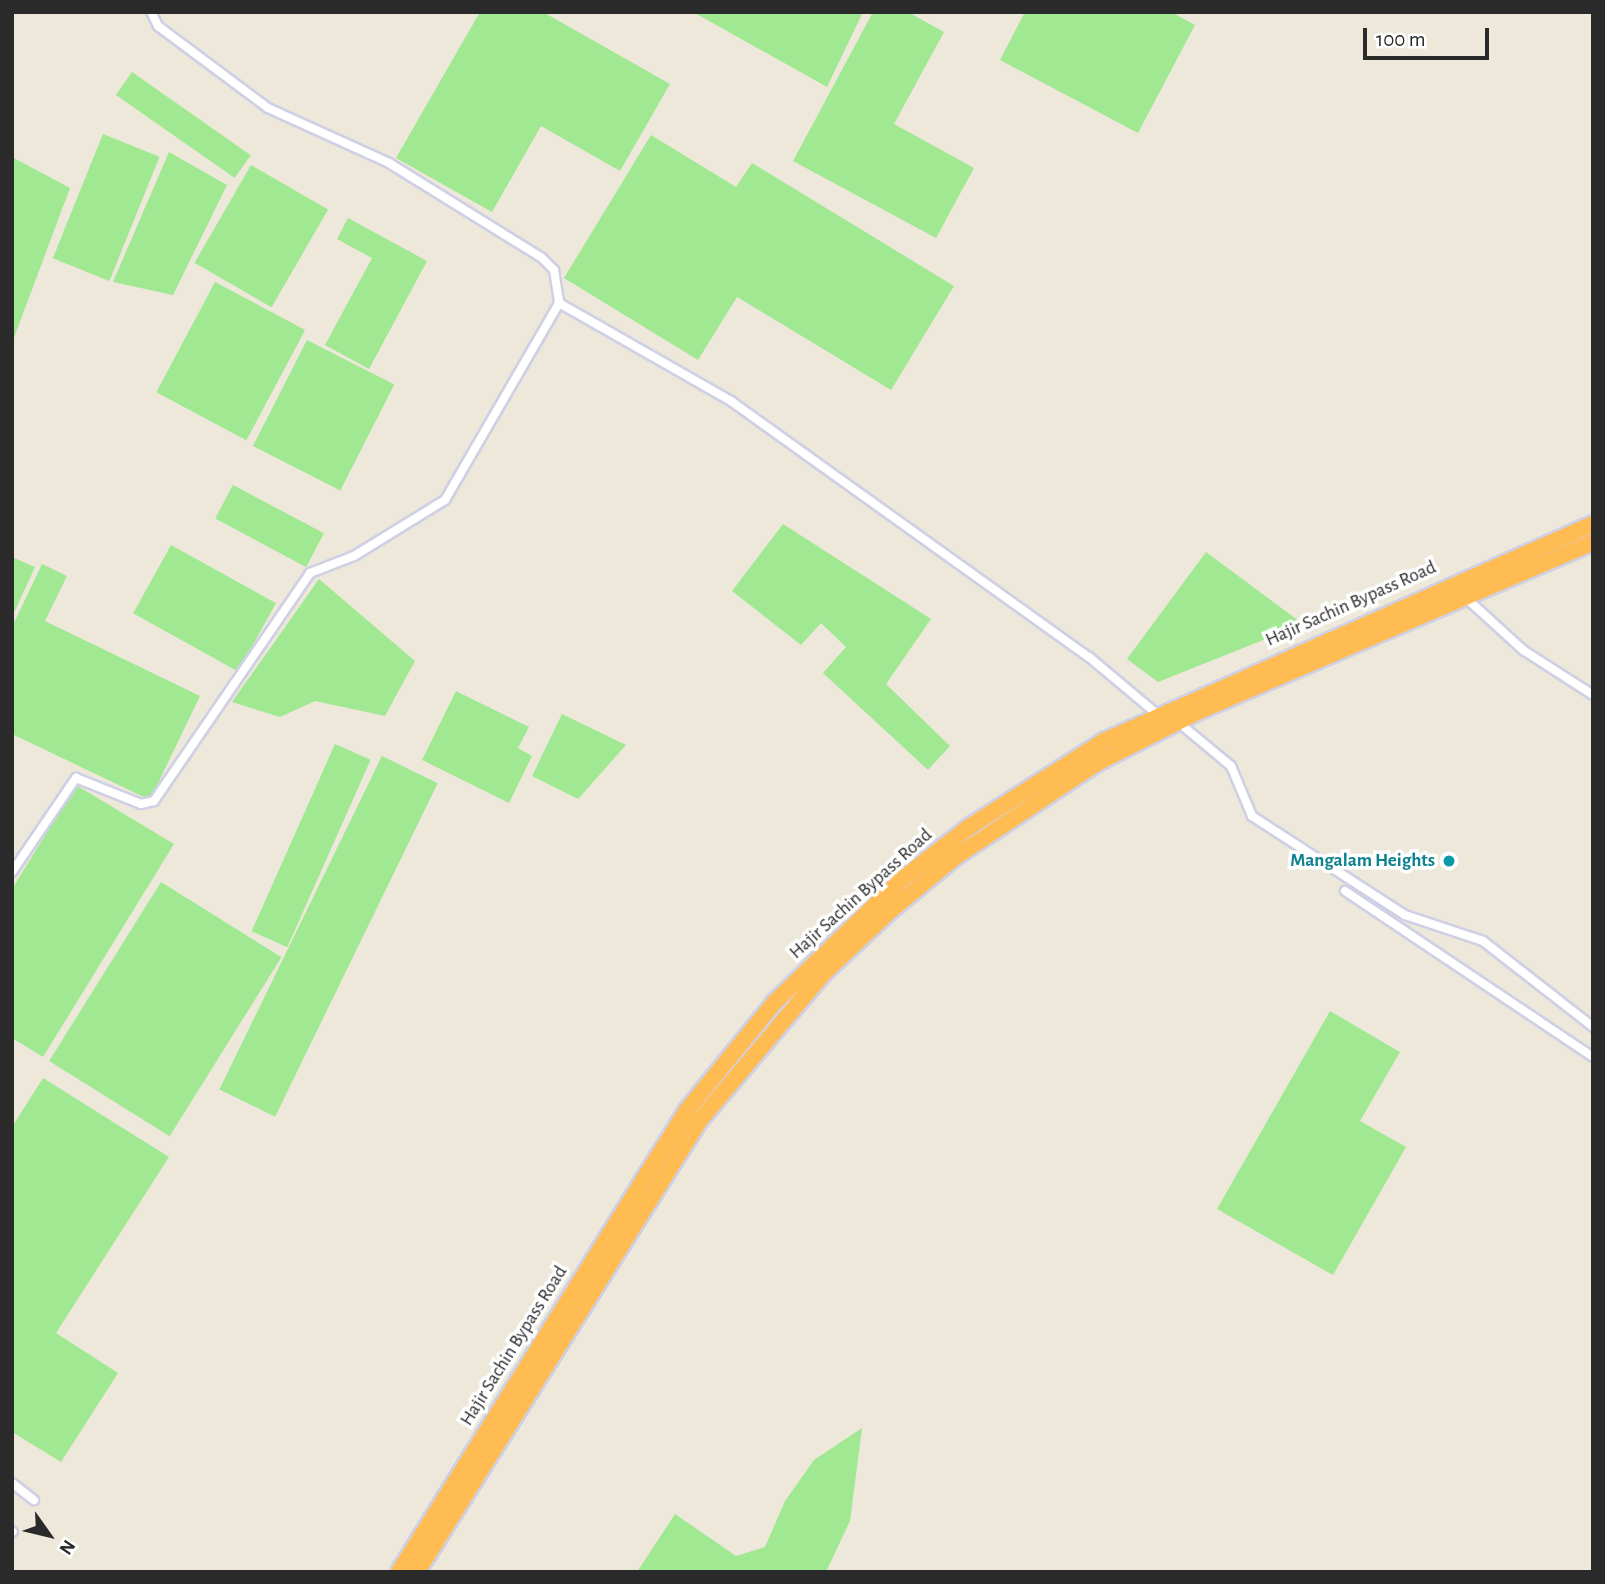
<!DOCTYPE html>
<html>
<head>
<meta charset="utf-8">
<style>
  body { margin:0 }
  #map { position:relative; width:1605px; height:1584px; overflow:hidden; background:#ede8da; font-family:"Alegreya Sans",sans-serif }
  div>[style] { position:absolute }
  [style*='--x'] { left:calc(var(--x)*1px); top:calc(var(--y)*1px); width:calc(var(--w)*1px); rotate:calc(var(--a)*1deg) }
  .green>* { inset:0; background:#a0e892; transform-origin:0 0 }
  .roads { filter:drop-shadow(2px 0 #cfd0e4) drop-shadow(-2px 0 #cfd0e4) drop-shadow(0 2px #cfd0e4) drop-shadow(0 -2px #cfd0e4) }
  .street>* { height:8px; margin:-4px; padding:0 4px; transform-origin:4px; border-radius:4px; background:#fff }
  .highway>* { height:16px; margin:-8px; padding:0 8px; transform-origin:8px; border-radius:8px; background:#ffbc53 }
  .dots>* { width:19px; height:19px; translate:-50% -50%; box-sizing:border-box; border:4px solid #fff; border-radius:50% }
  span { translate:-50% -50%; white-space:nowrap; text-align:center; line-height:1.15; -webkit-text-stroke:7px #fff; paint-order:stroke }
  .street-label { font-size:19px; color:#2a2a2a }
  .culture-label { font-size:19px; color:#0d838f; font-weight:700 }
  .right { translate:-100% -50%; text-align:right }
  .frame { position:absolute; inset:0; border:14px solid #2a2a2a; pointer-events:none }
  .north { position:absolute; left:14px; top:1500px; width:70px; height:70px; -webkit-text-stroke:5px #fff; paint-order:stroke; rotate:124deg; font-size:19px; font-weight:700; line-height:28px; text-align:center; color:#2a2a2a }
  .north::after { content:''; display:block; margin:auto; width:24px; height:32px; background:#2a2a2a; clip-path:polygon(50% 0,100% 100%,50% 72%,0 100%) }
  .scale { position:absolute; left:1363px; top:28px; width:126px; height:32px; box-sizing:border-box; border:4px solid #2a2a2a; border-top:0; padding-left:9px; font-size:21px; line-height:24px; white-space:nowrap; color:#2a2a2a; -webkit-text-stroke:5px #fff; paint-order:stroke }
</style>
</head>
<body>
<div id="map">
  <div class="green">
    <i style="clip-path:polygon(480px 12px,543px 12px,670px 84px,620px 171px,541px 126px,492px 212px,396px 158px)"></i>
    <i style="clip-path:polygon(693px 12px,863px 12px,827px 87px)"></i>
    <i style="clip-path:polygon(873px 12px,908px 12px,944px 32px,894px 124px,974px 168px,936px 238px,793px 161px)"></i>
    <i style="clip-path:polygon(1025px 12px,1171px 12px,1195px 25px,1138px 133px,1000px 60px)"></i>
    <i style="left:132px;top:72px;width:145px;height:28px;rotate:35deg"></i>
    <i style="left:103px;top:134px;width:61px;height:134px;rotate:22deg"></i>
    <i style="clip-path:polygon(651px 135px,736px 187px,752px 163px,954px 286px,891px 390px,737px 297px,698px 360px,564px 278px)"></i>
    <i style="clip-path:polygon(169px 152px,227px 185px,173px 295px,113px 282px)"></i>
    <i style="clip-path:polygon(12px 157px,70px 188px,12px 343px)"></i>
    <i style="left:251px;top:165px;width:89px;height:113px;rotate:30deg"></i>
    <i style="clip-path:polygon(348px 218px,427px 261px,369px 369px,325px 345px,372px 258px,337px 239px)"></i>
    <i style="left:215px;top:282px;width:102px;height:125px;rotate:28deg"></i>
    <i style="left:307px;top:340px;width:98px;height:119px;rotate:27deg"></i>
    <i style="left:233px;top:485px;width:103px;height:38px;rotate:28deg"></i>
    <i style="clip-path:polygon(783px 524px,931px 619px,886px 684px,950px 746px,928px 770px,823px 673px,846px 647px,821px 623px,801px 645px,732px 591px)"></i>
    <i style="left:171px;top:545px;width:120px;height:78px;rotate:29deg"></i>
    <i style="clip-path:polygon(1206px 552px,1303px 624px,1158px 682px,1127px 659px)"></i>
    <i style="clip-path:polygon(12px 557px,35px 567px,12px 617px)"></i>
    <i style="clip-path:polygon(42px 564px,67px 576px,45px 621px,200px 696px,150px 800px,12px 734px,12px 627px)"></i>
    <i style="clip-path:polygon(319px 579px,415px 661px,385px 716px,315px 701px,280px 717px,232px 702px)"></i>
    <i style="clip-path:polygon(456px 691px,529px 727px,518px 748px,532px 756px,509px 803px,422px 760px)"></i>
    <i style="clip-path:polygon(562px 714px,626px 745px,578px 799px,532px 776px)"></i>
    <i style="left:335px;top:744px;width:39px;height:205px;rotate:24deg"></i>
    <i style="left:382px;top:756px;width:62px;height:371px;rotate:26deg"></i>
    <i style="clip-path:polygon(76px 785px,174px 844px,43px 1057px,12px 1038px,12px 889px)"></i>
    <i style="left:161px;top:882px;width:142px;height:211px;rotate:32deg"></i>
    <i style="clip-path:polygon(1330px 1011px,1400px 1052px,1360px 1121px,1406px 1147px,1333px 1275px,1217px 1209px)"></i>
    <i style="clip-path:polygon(43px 1078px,169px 1157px,56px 1333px,118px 1373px,61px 1462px,12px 1432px,12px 1127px)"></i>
    <i style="clip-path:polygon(862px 1428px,850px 1521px,826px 1572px,637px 1572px,675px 1514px,736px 1556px,765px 1547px,785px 1501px,814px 1460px)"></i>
  </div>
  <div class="roads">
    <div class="street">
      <i style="--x:151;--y:12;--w:16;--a:63"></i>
      <i style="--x:158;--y:26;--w:137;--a:36.7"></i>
      <i style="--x:268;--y:108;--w:133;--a:24.4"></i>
      <i style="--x:389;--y:163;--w:180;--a:31.8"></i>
      <i style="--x:542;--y:258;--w:17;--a:45"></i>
      <i style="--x:554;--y:270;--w:33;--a:81"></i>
      <i style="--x:1465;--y:597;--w:79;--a:42.4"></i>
      <i style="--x:1523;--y:650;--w:83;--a:32.7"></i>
      <i style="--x:1178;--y:722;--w:69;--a:39.7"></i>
      <i style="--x:1231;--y:766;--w:54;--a:67.2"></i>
      <i style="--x:1252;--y:816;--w:182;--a:32.9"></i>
      <i style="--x:1405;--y:915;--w:82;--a:18.4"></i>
      <i style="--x:1483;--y:941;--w:140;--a:38"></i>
      <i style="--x:12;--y:872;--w:114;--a:-55.8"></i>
      <i style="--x:76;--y:778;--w:70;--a:21.8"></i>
      <i style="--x:141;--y:804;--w:13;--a:-13"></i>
      <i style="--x:154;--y:801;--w:276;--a:-55.6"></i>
      <i style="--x:310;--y:573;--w:47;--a:-21.1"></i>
      <i style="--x:354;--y:556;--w:107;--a:-31.6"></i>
      <i style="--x:445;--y:500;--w:228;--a:-59.9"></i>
      <i style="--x:559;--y:303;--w:198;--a:29.7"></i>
      <i style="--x:731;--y:401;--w:440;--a:35.6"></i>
      <i style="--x:1089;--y:657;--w:89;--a:40"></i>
      <i style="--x:1345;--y:891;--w:298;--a:33.8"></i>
      <i style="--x:12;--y:1483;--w:28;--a:38"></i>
      <i style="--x:12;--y:1531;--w:1;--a:45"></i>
    </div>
    <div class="highway">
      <i style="--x:399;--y:1572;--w:544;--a:-58.06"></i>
      <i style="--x:687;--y:1110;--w:138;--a:-50.9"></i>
      <i style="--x:774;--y:1003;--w:177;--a:-44.1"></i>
      <i style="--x:901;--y:880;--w:86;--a:-37.9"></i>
      <i style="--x:969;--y:827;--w:160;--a:-32.5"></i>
      <i style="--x:1104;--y:741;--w:535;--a:-23.93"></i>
      <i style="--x:417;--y:1572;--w:533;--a:-57.95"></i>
      <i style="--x:700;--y:1120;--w:192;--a:-49.9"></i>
      <i style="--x:824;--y:973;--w:92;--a:-43.2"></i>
      <i style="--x:891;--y:910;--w:82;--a:-39.5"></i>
      <i style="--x:954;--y:858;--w:172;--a:-33.6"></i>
      <i style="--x:1097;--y:763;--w:112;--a:-27"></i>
      <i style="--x:1197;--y:712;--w:431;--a:-23.2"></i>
    </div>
  </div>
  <div class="dots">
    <i style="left:1449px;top:861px;background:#0f9aa8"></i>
  </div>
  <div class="street-label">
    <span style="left:1351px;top:604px;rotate:-24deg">Hajir Sachin Bypass Road</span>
    <span style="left:861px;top:894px;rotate:-42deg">Hajir Sachin Bypass Road</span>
    <span style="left:514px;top:1346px;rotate:-58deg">Hajir Sachin Bypass Road</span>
  </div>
  <div class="culture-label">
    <span class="right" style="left:1435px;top:861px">Mangalam Heights</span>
  </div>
  <div class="frame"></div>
  <div class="north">N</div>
  <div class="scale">100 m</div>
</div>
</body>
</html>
